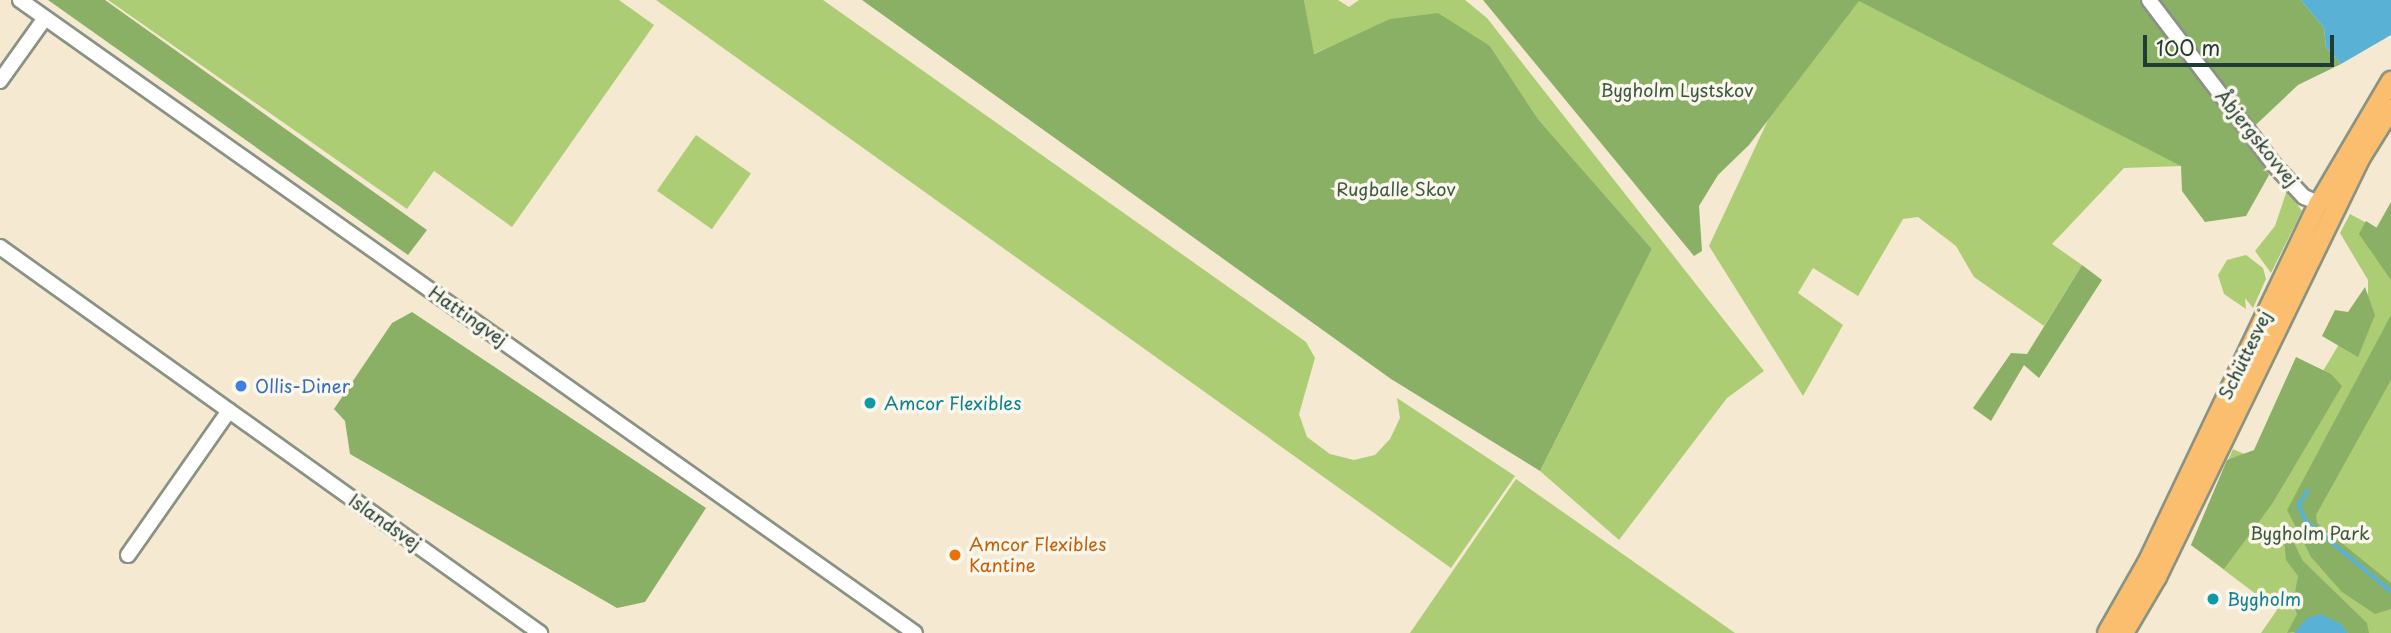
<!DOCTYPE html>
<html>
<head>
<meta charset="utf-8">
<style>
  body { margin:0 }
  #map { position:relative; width:2391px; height:633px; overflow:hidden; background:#f5e9d2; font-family:"Playpen Sans",sans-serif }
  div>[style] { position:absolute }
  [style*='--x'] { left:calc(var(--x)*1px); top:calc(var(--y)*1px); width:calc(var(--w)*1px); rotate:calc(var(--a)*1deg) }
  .green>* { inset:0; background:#adcd75; transform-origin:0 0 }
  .forest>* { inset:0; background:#8ab066 }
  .water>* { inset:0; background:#59b2d6 }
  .stream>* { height:3.5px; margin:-1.75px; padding:0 1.75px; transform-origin:1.75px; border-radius:1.75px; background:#59b2d6 }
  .roads { filter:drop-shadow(2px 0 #8a9383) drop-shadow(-2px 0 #8a9383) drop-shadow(0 2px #8a9383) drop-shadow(0 -2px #8a9383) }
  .minor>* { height:14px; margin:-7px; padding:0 7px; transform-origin:7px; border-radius:7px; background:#fff }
  .major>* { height:18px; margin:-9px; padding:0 9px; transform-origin:9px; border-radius:9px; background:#fbbe6e }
  .dots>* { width:19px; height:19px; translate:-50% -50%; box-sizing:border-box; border:4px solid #fbf7ec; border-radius:50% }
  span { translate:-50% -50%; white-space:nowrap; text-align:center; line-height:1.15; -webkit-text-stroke:7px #fbf7ec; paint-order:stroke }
  .park-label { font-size:18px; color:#3b5a41 }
  .street-label { font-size:18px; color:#1f3d34 }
  .shop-label { font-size:18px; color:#366cbe }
  .left { translate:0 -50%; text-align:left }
  .culture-label { font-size:18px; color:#0d838f }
  .food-label { font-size:18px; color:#c56008 }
  .scale { position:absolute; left:2143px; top:35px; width:191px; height:32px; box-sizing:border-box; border:4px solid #1f3d34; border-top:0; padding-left:9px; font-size:21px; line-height:24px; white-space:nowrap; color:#1f3d34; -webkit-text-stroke:5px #fbf7ec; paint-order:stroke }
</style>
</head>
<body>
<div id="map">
  <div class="green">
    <i style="clip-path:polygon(108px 0,619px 0,654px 25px,512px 227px,434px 171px,407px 209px)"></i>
    <i style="clip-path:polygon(656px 0,823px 0,1306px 342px,1315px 358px,1299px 414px,1307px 437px,1330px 454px,1354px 460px,1375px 455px,1390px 439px,1400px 418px,1397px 398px,1515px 476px,1451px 568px)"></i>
    <i style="clip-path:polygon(1304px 0,1338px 0,1349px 7px,1359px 0,1465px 0,1487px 18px,1764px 371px,1727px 398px,1619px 540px,1540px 471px,1652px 249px,1538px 119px,1490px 46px,1390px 20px,1313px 54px)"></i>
    <i style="clip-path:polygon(1859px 0,2182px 166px,2124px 168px,2052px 244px,2082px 265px,2044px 326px,1974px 277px,1956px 246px,1918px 217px,1903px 219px,1858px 296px,1813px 268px,1798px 293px,1843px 325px,1803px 396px,1709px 246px,1768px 120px)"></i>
    <i style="left:696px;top:135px;width:67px;height:68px;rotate:35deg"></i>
    <i style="clip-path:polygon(2287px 190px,2302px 211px,2271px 273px,2255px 251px,2275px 226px)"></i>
    <i style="clip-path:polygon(2391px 202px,2391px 633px,2261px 633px,2277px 610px,2191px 545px,2233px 449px,2267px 464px,2368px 296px,2368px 280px,2340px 233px,2350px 214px,2376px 228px)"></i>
    <i style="clip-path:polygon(2246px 255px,2263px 268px,2266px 279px,2253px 308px,2245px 298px,2246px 309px,2224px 294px,2218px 275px,2227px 260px)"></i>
    <i style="clip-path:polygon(1516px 479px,1735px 633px,1410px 633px)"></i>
  </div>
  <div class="forest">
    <i style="clip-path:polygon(48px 0,105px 0,427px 230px,408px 255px)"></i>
    <i style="clip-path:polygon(862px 0,1304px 0,1314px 54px,1390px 19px,1438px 13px,1490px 46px,1538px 119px,1652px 249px,1540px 471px,1391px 379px)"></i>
    <i style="clip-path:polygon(1483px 0,2301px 0,2324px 28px,2326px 47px,2341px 64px,2298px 85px,2244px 136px,2269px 175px,2246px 216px,2205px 222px,2182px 191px,2181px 166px,1859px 1px,1749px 145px,1718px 175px,1699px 206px,1702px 251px,1694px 256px)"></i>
    <i style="clip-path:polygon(2391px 202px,2391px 280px,2359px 234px,2366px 221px,2377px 228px)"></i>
    <i style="clip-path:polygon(2082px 265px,2102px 280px,2039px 378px,2024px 365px,1991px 421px,1973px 408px,2011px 353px,2027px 354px)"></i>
    <i style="clip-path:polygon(2365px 287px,2375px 315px,2358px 357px,2322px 336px,2335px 310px,2348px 312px)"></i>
    <i style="clip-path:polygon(412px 312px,706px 508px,645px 602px,617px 608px,350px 454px,345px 421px,334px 409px,392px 323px)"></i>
    <i style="clip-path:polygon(2391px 315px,2391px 380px,2316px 515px,2317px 523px,2391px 583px,2391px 609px,2375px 614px,2342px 592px,2311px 557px,2287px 510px)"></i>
    <i style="clip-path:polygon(2296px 357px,2331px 374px,2342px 386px,2272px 504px,2224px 569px,2191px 545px,2227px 460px,2254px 450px)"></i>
    <i style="clip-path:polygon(2289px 533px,2303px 561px,2367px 623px,2369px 633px,2348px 633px,2341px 624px,2287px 633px,2297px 614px,2293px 603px,2298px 576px,2286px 560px,2284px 538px)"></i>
  </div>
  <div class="water">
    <i style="clip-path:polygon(2301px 0,2391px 0,2391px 35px,2341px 64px,2326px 47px,2324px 28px)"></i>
    <i style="clip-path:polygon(2321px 614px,2341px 624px,2348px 633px,2294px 633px,2307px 618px)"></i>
  </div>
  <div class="stream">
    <i style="--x:2308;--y:491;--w:17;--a:123"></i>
    <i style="--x:2299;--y:505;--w:17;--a:66"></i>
    <i style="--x:2306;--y:521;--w:110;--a:39.5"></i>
  </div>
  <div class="roads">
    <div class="minor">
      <i style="--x:20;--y:0;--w:1096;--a:35.27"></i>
      <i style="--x:2149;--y:0;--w:208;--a:52.8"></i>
      <i style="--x:2275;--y:166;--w:42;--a:46.9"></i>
      <i style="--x:2304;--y:197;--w:16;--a:22"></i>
      <i style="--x:0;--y:81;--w:77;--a:-54.5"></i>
      <i style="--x:0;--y:247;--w:664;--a:35.56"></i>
      <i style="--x:128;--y:555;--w:176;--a:-55"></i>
    </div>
    <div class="major">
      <i style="--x:2107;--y:633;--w:81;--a:-60.3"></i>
      <i style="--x:2147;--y:563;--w:399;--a:-64.5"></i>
      <i style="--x:2319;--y:203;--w:142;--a:-59.5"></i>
      <i style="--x:2124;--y:633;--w:65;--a:-59.5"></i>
      <i style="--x:2157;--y:577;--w:467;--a:-64.1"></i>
      <i style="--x:2361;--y:157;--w:57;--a:-58"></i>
    </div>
  </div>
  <div class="dots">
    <i style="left:241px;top:386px;background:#3f7fe0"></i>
    <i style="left:870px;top:403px;background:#0f9aa8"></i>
    <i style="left:955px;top:555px;background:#e8710a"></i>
    <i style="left:2213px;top:599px;background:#0f9aa8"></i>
  </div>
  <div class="park-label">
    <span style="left:1677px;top:90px">Bygholm Lystskov</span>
    <span style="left:1396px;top:189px">Rugballe Skov</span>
    <span style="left:2310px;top:533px">Bygholm Park</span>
  </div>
  <div class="street-label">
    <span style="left:2257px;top:138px;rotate:51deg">Åbjergskovvej</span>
    <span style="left:468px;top:316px;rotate:35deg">Hattingvej</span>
    <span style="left:2245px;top:355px;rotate:-64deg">Schüttesvej</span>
    <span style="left:385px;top:522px;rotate:35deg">Islandsvej</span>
  </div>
  <div class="shop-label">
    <span class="left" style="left:255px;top:386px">Ollis-Diner</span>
  </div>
  <div class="culture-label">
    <span class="left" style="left:884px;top:403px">Amcor Flexibles</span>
    <span class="left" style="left:2227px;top:599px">Bygholm</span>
  </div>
  <div class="food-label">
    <span class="left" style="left:969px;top:555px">Amcor Flexibles<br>Kantine</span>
  </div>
  <div class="scale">100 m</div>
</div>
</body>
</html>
